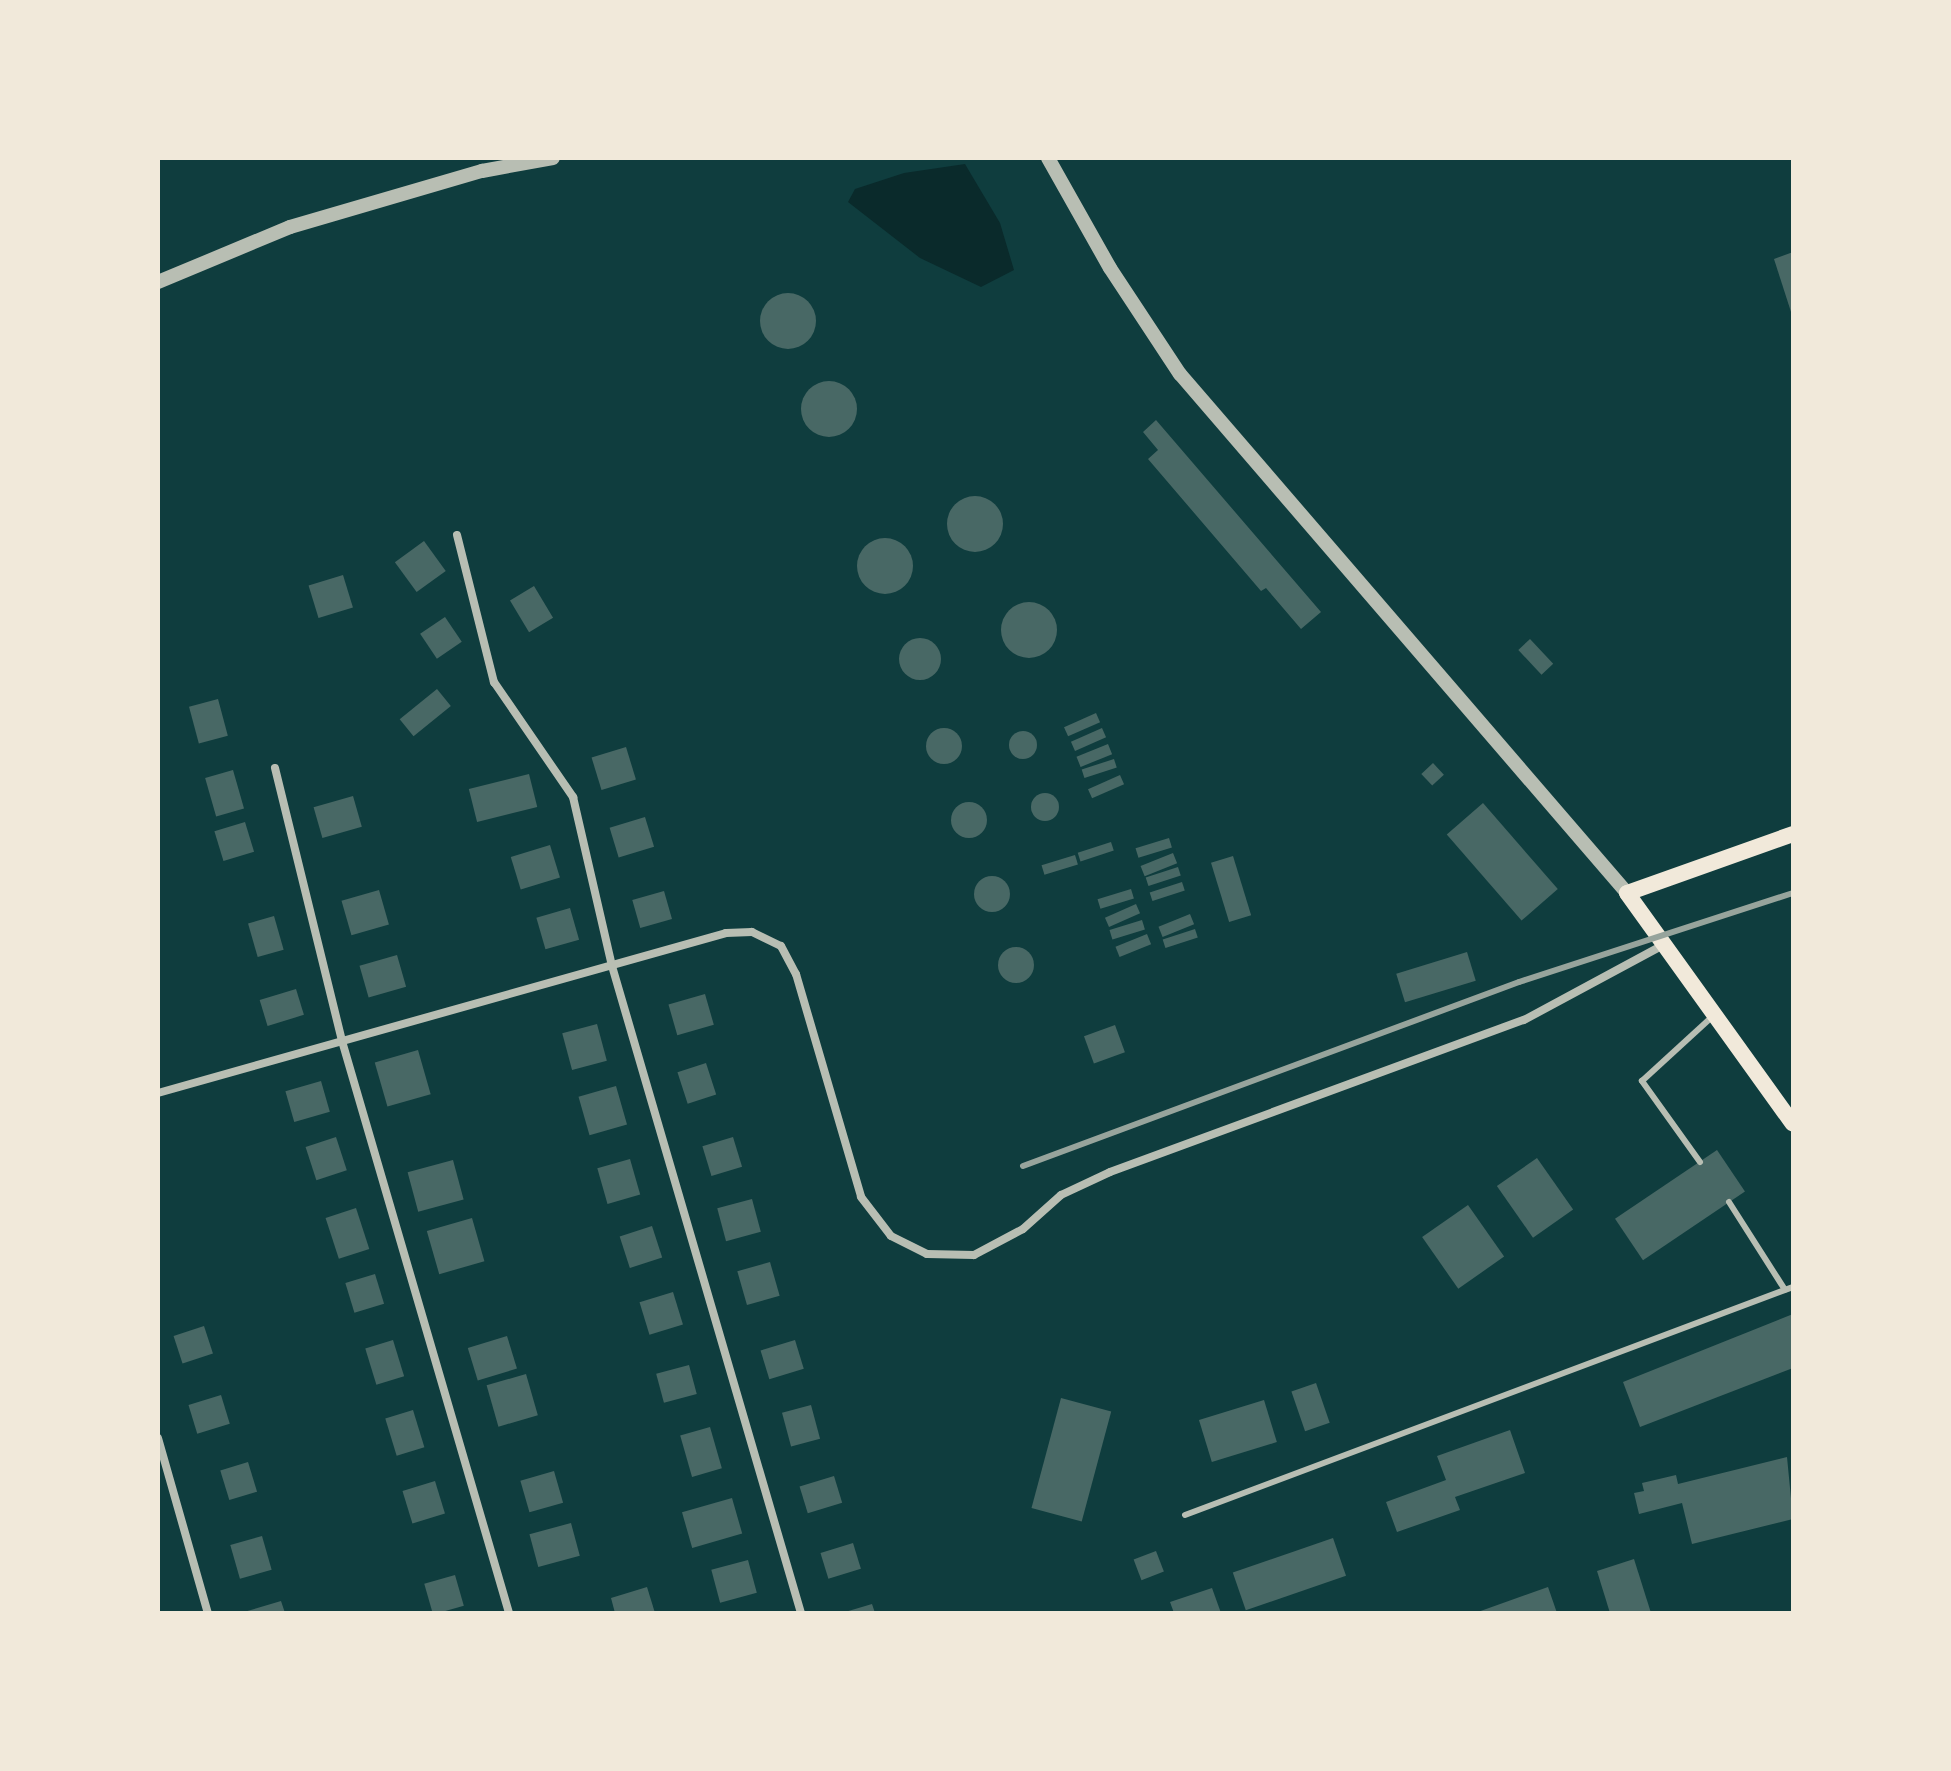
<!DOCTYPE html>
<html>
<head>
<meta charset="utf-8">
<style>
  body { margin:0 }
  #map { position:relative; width:1951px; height:1771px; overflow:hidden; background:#0f3d3e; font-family:"Golos Text",sans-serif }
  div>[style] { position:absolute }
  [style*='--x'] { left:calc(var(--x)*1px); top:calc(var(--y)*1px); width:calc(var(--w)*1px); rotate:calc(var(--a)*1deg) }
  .water>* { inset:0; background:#0a2a2b }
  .building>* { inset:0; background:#486865; transform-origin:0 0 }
  .round { border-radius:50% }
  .service>* { height:6px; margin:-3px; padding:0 3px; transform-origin:3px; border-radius:3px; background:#b8beb3 }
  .minor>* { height:8px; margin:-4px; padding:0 4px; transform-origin:4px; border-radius:4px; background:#b8beb3 }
  .tertiary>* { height:14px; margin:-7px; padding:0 7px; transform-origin:7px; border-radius:7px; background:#b8beb3 }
  .secondary>* { height:16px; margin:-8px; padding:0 8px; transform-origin:8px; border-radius:8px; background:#f1e9da }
  .rail>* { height:6px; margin:-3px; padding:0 3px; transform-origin:3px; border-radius:3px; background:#97a49c }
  span { translate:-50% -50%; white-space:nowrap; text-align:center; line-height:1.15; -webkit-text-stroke:7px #f1e9da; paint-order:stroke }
  .frame { position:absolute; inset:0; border:160px solid #f1e9da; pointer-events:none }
</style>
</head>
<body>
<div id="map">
  <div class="water">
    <i style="clip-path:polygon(965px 164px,1000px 223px,1014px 270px,981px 287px,920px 258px,848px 202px,855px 189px,904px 173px)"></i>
  </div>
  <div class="building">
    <i style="clip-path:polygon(1793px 252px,1793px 315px,1792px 315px,1774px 259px)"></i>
    <i class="round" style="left:760px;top:293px;width:56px;height:56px"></i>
    <i class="round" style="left:801px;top:381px;width:56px;height:56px"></i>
    <i style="clip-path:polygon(1156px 420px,1321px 612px,1301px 629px,1266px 588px,1261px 591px,1148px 459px,1158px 450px,1143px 432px)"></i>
    <i class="round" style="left:947px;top:496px;width:56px;height:56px"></i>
    <i class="round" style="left:857px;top:538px;width:56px;height:56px"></i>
    <i style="left:424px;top:541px;width:37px;height:36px;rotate:54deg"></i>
    <i style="left:343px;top:575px;width:34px;height:36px;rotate:73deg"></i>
    <i style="left:534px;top:586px;width:37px;height:28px;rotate:59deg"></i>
    <i class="round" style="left:1001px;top:602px;width:56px;height:56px"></i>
    <i style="left:445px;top:617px;width:30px;height:30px;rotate:56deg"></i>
    <i class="round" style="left:899px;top:638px;width:42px;height:42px"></i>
    <i style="left:1530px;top:639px;width:34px;height:16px;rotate:47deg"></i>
    <i style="left:437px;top:689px;width:22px;height:48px;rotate:51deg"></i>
    <i style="left:218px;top:699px;width:38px;height:30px;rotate:75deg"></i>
    <i style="left:1096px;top:713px;width:10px;height:35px;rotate:66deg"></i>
    <i style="left:1102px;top:728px;width:10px;height:34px;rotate:66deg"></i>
    <i class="round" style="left:926px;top:728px;width:36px;height:36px"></i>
    <i class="round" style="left:1009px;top:731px;width:28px;height:28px"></i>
    <i style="left:1108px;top:744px;width:11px;height:34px;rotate:68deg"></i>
    <i style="left:626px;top:747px;width:34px;height:36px;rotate:73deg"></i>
    <i style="left:1114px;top:759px;width:9px;height:34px;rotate:72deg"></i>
    <i style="left:1433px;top:763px;width:16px;height:16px;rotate:47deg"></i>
    <i style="left:233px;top:770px;width:40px;height:29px;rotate:74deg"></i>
    <i style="left:529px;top:774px;width:34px;height:62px;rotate:76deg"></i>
    <i style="left:1120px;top:775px;width:10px;height:35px;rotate:66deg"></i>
    <i class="round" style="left:1031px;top:793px;width:28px;height:28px"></i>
    <i style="left:353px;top:796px;width:32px;height:41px;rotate:74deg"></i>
    <i class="round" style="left:951px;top:802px;width:36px;height:36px"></i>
    <i style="left:1483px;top:803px;width:114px;height:48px;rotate:49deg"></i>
    <i style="left:645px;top:817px;width:31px;height:37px;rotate:73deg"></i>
    <i style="left:245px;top:822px;width:31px;height:32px;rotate:73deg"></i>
    <i style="left:1169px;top:838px;width:10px;height:35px;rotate:73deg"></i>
    <i style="left:1111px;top:842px;width:9px;height:35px;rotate:72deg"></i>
    <i style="left:550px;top:845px;width:34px;height:41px;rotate:73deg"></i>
    <i style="left:1173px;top:853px;width:11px;height:35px;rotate:68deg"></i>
    <i style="left:1075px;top:855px;width:10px;height:35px;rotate:73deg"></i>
    <i style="left:1233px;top:856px;width:62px;height:23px;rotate:73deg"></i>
    <i style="left:1178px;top:867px;width:9px;height:34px;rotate:72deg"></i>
    <i class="round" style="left:974px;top:876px;width:36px;height:36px"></i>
    <i style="left:1182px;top:882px;width:9px;height:34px;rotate:72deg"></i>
    <i style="left:1131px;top:889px;width:10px;height:35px;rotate:73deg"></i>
    <i style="left:379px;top:890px;width:36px;height:39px;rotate:74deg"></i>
    <i style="left:664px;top:891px;width:29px;height:33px;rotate:74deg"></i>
    <i style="left:1136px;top:904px;width:10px;height:34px;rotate:66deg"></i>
    <i style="left:570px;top:908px;width:33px;height:35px;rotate:74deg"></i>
    <i style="left:1190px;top:914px;width:11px;height:34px;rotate:68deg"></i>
    <i style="left:274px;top:916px;width:35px;height:27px;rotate:74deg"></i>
    <i style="left:1142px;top:920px;width:10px;height:34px;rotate:73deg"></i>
    <i style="left:1195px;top:929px;width:9px;height:34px;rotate:72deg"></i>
    <i style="left:1147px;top:934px;width:11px;height:34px;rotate:68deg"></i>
    <i class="round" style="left:998px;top:947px;width:36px;height:36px"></i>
    <i style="left:1467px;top:952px;width:30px;height:74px;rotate:73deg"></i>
    <i style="left:397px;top:955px;width:33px;height:39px;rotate:74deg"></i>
    <i style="left:296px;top:989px;width:27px;height:38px;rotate:73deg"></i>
    <i style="left:705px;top:994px;width:32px;height:38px;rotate:74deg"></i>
    <i style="left:597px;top:1024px;width:38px;height:36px;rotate:75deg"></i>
    <i style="left:1115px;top:1025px;width:29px;height:33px;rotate:70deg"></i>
    <i style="left:418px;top:1050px;width:46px;height:45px;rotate:74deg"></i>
    <i style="left:706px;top:1063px;width:33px;height:30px;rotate:72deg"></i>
    <i style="left:321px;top:1081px;width:32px;height:37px;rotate:74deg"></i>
    <i style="left:616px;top:1086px;width:40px;height:39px;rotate:74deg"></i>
    <i style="left:336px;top:1137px;width:35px;height:32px;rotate:72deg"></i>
    <i style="left:733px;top:1137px;width:31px;height:32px;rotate:73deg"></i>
    <i style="left:1717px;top:1150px;width:50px;height:123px;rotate:56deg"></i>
    <i style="left:1537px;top:1158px;width:63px;height:49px;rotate:55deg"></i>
    <i style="left:630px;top:1159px;width:37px;height:34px;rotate:74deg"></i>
    <i style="left:453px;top:1160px;width:41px;height:47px;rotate:75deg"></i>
    <i style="left:752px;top:1199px;width:34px;height:36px;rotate:75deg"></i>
    <i style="left:1468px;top:1205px;width:63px;height:56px;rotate:55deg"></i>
    <i style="left:356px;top:1208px;width:43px;height:32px;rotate:72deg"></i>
    <i style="left:472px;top:1218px;width:45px;height:47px;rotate:74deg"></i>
    <i style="left:652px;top:1226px;width:33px;height:34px;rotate:72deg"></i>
    <i style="left:770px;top:1262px;width:35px;height:34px;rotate:74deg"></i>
    <i style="left:375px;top:1274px;width:31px;height:31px;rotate:73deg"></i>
    <i style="left:673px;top:1292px;width:34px;height:35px;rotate:73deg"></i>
    <i style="clip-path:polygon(1793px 1314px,1793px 1368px,1640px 1427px,1623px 1382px)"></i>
    <i style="left:204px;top:1326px;width:29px;height:32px;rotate:72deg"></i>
    <i style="left:507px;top:1336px;width:34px;height:41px;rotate:73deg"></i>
    <i style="left:393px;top:1340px;width:38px;height:29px;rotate:73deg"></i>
    <i style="left:795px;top:1340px;width:30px;height:36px;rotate:73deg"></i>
    <i style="left:689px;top:1365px;width:30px;height:34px;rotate:75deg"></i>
    <i style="left:526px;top:1374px;width:43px;height:41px;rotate:74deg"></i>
    <i style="left:1316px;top:1383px;width:42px;height:26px;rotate:71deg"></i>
    <i style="left:221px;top:1395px;width:30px;height:34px;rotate:73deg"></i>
    <i style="left:1061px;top:1398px;width:52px;height:114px;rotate:15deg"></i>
    <i style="left:1264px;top:1400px;width:44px;height:68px;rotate:73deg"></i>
    <i style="left:811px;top:1405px;width:35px;height:30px;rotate:75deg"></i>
    <i style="left:413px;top:1410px;width:39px;height:29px;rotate:73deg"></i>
    <i style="left:710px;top:1427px;width:43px;height:31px;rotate:74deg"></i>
    <i style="clip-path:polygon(1510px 1430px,1525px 1473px,1455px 1497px,1460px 1510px,1397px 1532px,1386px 1502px,1446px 1480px,1437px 1456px)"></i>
    <i style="clip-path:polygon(1787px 1457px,1793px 1519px,1692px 1544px,1682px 1503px,1639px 1514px,1634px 1493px,1644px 1491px,1642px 1483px,1676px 1475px,1678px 1484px)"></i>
    <i style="left:248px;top:1462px;width:31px;height:29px;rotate:73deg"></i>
    <i style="left:554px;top:1471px;width:33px;height:35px;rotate:74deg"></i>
    <i style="left:834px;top:1476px;width:28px;height:36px;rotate:73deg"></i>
    <i style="left:435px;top:1481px;width:34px;height:34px;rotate:73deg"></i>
    <i style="left:732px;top:1498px;width:37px;height:52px;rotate:74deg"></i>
    <i style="left:571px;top:1523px;width:34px;height:43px;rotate:75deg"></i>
    <i style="left:262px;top:1536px;width:35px;height:33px;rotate:74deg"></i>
    <i style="left:1333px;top:1538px;width:40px;height:106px;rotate:71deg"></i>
    <i style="left:853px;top:1543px;width:27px;height:34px;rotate:73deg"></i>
    <i style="left:1156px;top:1551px;width:22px;height:24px;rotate:69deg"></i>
    <i style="clip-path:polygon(1634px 1559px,1651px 1613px,1610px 1613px,1597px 1571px)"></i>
    <i style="left:748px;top:1560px;width:34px;height:38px;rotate:75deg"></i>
    <i style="left:455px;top:1575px;width:32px;height:32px;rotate:74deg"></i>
    <i style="clip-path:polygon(647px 1587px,655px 1613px,615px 1613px,611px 1598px)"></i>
    <i style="clip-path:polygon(1548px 1587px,1557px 1613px,1475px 1613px)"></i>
    <i style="clip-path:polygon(1212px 1588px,1221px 1613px,1174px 1613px,1170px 1602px)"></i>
    <i style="clip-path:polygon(281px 1601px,285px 1613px,244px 1613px,244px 1612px)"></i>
    <i style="clip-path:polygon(872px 1604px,875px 1613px,846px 1613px,845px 1612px)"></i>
  </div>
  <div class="service">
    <i style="--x:1700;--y:1162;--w:100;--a:-125.6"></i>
    <i style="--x:1642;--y:1081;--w:98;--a:-42.5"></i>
    <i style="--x:1729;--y:1202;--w:104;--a:57.5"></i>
    <i style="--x:1185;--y:1515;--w:649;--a:-20.56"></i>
  </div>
  <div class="minor">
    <i style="--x:457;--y:535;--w:152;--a:75.9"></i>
    <i style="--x:494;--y:682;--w:140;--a:55.5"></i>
    <i style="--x:573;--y:797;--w:173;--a:77"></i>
    <i style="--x:612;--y:966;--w:674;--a:73.72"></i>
    <i style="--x:275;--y:768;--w:281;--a:76.2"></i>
    <i style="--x:342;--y:1041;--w:596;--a:73.72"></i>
    <i style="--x:158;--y:1093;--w:590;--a:-15.73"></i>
    <i style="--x:726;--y:933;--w:26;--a:-2"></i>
    <i style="--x:752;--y:932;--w:32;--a:26"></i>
    <i style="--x:781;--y:946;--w:32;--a:62"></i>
    <i style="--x:796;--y:974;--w:232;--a:73.7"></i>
    <i style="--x:861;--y:1197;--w:49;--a:52.4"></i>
    <i style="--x:891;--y:1236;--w:40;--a:26.6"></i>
    <i style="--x:927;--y:1254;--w:47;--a:1.2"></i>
    <i style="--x:974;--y:1255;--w:55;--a:-28"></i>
    <i style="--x:1023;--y:1229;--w:51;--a:-41.8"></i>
    <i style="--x:1061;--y:1195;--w:54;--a:-25.1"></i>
    <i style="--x:1110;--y:1172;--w:441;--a:-20.2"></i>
    <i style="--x:1524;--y:1020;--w:160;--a:-28.3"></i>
    <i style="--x:158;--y:1438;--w:182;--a:74.1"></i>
  </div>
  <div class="tertiary">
    <i style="--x:1048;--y:158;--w:126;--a:60.6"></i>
    <i style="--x:1110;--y:268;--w:127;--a:56.6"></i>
    <i style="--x:1180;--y:374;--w:685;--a:49.26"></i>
    <i style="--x:158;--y:282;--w:143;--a:-22.6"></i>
    <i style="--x:290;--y:227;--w:200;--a:-16.3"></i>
    <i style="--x:482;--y:171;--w:72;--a:-10.4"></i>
  </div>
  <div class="secondary">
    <i style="--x:1793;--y:834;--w:176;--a:160.4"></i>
    <i style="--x:1627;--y:893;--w:284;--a:54.3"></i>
  </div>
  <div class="rail">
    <i style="--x:1023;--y:1166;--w:529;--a:-20.35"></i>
    <i style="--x:1519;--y:982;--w:288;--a:-18"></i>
  </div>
  <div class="frame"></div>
</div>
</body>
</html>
